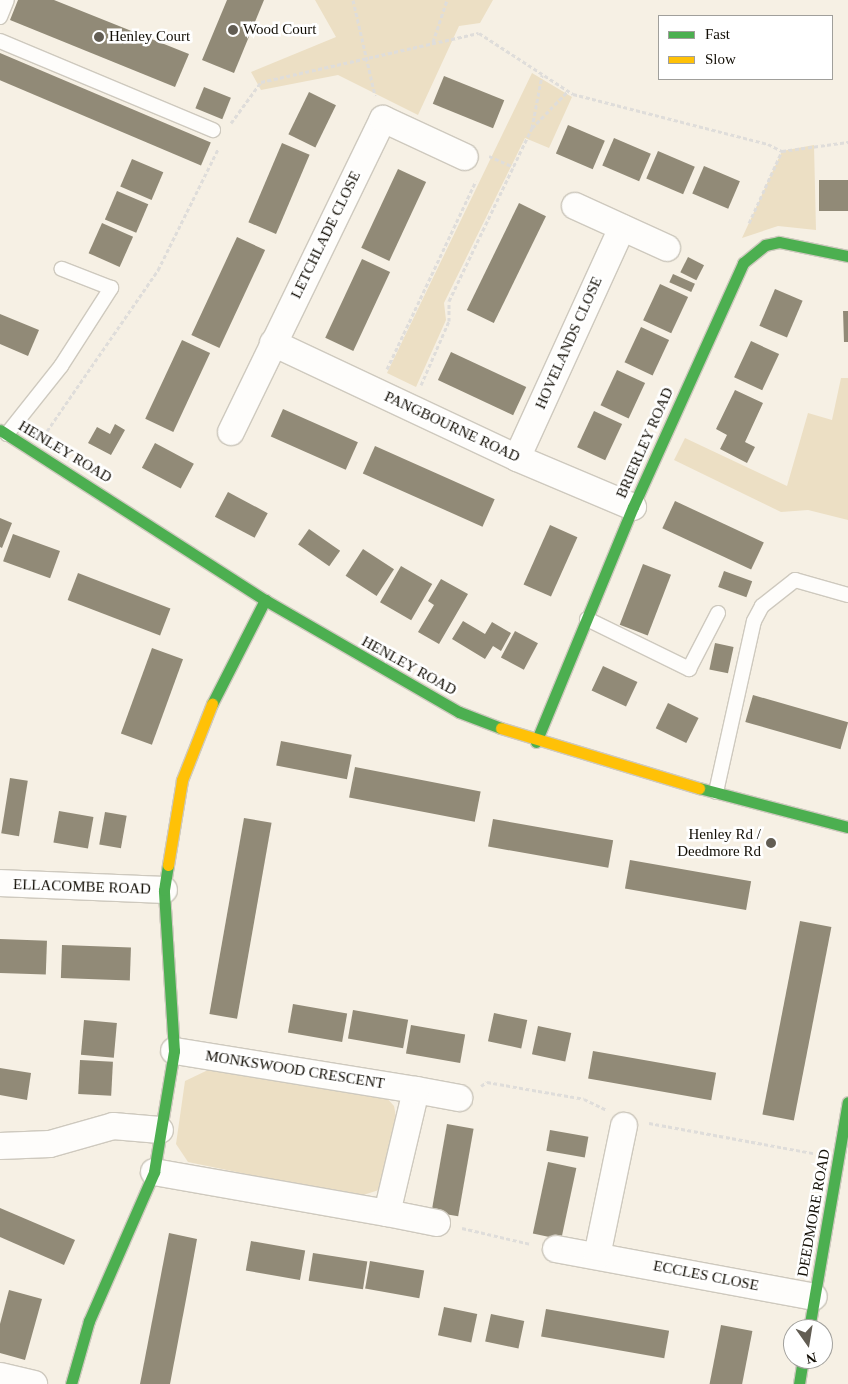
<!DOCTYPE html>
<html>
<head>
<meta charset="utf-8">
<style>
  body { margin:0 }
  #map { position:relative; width:848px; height:1384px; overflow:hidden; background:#f6f0e4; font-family:"Times New Roman",serif }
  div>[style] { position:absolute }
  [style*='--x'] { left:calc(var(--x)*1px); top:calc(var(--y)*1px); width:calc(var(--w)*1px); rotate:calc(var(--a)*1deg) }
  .green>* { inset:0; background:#ecdfc4 }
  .building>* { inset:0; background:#918a77; transform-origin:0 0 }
  .path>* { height:3px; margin-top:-1.5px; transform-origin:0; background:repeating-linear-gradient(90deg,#dfddda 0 4px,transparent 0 6.5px) }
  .roads { filter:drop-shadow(1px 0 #cec9be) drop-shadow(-1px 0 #cec9be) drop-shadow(0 1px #cec9be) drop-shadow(0 -1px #cec9be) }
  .lane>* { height:14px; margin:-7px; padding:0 7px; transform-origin:7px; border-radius:7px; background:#fefdfb }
  .street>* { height:26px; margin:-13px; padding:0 13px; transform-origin:13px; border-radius:13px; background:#fefdfb }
  .fast>* { height:11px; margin:-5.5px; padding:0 5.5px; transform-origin:5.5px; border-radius:5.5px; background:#4caf50 }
  .slow>* { height:11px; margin:-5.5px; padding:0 5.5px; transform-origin:5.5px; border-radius:5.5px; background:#ffc107 }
  .dots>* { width:14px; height:14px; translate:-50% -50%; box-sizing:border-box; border:2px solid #fff; border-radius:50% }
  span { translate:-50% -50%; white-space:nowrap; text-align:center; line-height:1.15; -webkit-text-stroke:5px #fff; paint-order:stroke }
  .poi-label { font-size:15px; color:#120e05 }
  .left { translate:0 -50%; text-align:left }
  .right { translate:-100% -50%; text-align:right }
  .street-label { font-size:15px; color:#120e05 }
  .legend { position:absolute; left:658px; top:15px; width:175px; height:65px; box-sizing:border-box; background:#fff; border:1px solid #a09f9b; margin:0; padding:6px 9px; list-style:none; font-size:15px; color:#120e05 }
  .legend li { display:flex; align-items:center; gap:10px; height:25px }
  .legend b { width:25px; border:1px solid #a09f9b }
  .north { position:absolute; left:783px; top:1319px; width:50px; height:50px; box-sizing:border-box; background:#fff; border:1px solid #a09f9b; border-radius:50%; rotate:167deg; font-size:14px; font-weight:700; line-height:20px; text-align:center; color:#120e05 }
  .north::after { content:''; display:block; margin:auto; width:18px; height:22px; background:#625d53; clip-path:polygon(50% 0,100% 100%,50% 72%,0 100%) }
</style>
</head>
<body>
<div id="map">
  <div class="green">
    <i style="clip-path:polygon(315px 0,493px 0,480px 23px,459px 26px,418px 115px,338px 75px,261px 90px,251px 72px,336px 37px)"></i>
    <i style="clip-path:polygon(532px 73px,572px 97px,549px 148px,525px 138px,444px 303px,446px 320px,416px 387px,387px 373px)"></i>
    <i style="clip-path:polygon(814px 145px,816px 230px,778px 226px,742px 238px,782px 151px)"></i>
    <i style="clip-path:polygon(841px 378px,848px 378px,848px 520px,808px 510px,781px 512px,674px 460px,685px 438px,787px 486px,808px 413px,832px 420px)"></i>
    <i style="clip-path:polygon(208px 1070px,385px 1096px,394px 1106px,396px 1117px,382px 1189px,357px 1197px,188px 1162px,176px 1144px,185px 1081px)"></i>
  </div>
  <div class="building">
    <i style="clip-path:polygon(18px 0,54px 0,189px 54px,175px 87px,10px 20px)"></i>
    <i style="clip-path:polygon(227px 0,264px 0,234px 73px,202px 60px)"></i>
    <i style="left:0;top:53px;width:229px;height:25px;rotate:23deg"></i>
    <i style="left:444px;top:76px;width:65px;height:30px;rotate:22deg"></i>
    <i style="left:204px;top:87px;width:29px;height:23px;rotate:22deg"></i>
    <i style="left:309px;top:92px;width:30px;height:47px;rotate:26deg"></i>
    <i style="left:568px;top:125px;width:40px;height:31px;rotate:23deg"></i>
    <i style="left:614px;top:138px;width:40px;height:30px;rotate:23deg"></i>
    <i style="left:282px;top:143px;width:30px;height:86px;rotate:23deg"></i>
    <i style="left:658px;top:151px;width:40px;height:30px;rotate:23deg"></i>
    <i style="left:132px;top:159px;width:34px;height:30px;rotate:23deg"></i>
    <i style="left:704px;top:166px;width:39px;height:30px;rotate:23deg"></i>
    <i style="left:398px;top:169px;width:31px;height:87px;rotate:25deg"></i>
    <i style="left:819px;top:180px;width:29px;height:31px"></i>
    <i style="left:117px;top:191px;width:34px;height:31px;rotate:23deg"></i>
    <i style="left:519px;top:203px;width:30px;height:119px;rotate:26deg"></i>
    <i style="left:102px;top:223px;width:34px;height:33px;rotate:24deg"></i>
    <i style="left:237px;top:237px;width:31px;height:108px;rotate:25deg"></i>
    <i style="left:688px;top:257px;width:18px;height:17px;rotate:27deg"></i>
    <i style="left:362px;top:259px;width:31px;height:87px;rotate:25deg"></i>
    <i style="left:673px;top:274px;width:24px;height:9px;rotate:24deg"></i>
    <i style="left:660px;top:284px;width:31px;height:40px;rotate:25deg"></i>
    <i style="left:775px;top:289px;width:30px;height:40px;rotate:23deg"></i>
    <i style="clip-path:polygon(843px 311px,848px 311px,848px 342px,844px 342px)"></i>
    <i style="clip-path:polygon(0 314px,39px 330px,28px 356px,0 344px)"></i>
    <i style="left:641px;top:327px;width:31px;height:39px;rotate:25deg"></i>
    <i style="left:182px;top:340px;width:31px;height:87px;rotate:25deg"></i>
    <i style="left:751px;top:341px;width:31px;height:40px;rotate:25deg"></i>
    <i style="left:451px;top:352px;width:83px;height:31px;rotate:25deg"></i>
    <i style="left:617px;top:370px;width:31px;height:39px;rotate:25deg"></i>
    <i style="clip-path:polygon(735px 390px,763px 403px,745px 442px,755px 447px,747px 463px,720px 449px,727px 435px,716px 429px)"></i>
    <i style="left:283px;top:409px;width:82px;height:30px;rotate:24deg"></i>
    <i style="left:594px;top:411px;width:31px;height:40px;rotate:25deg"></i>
    <i style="clip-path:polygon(115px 424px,125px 430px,111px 455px,88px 443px,97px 427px,110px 434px)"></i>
    <i style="left:155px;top:443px;width:44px;height:28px;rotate:28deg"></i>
    <i style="left:375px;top:446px;width:131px;height:30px;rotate:24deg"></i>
    <i style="left:228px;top:492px;width:45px;height:28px;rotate:28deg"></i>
    <i style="left:675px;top:501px;width:98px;height:30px;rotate:25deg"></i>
    <i style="clip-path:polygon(0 518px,12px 523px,2px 548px,0 547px)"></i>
    <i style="left:550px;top:525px;width:30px;height:65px;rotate:24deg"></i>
    <i style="left:309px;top:529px;width:38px;height:19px;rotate:35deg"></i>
    <i style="left:13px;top:534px;width:50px;height:29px;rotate:20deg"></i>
    <i style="left:363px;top:549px;width:37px;height:32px;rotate:33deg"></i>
    <i style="left:643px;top:564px;width:30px;height:65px;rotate:21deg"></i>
    <i style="left:401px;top:566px;width:36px;height:42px;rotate:30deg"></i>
    <i style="left:724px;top:571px;width:30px;height:17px;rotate:20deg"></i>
    <i style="left:78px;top:573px;width:99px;height:29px;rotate:21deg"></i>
    <i style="clip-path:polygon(441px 579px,468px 594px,439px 644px,418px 632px,434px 605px,428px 601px)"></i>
    <i style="clip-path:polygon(463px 621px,485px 634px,492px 622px,511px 633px,501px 651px,493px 646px,485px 659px,452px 639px)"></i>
    <i style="left:515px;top:631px;width:26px;height:30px;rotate:28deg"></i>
    <i style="left:715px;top:643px;width:19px;height:27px;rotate:12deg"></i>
    <i style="left:152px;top:648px;width:33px;height:91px;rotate:20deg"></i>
    <i style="left:603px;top:666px;width:38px;height:27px;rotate:25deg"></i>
    <i style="left:753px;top:695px;width:99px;height:28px;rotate:16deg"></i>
    <i style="left:668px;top:703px;width:34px;height:28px;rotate:26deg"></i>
    <i style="left:281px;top:741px;width:72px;height:25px;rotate:11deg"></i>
    <i style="left:355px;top:767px;width:128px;height:31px;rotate:11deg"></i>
    <i style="left:10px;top:778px;width:18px;height:56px;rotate:9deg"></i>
    <i style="left:59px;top:811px;width:35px;height:32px;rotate:10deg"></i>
    <i style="left:105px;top:812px;width:22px;height:33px;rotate:10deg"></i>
    <i style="left:244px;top:818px;width:28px;height:199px;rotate:10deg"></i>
    <i style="left:493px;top:819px;width:122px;height:28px;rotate:10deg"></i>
    <i style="left:630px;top:860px;width:123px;height:29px;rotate:10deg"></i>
    <i style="left:800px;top:921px;width:32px;height:197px;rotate:11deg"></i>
    <i style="left:0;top:939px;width:47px;height:34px;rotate:2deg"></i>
    <i style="left:62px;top:945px;width:69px;height:33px;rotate:2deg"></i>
    <i style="left:293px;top:1004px;width:55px;height:29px;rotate:10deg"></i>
    <i style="left:353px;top:1010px;width:56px;height:29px;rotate:10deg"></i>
    <i style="left:494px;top:1013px;width:34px;height:29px;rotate:12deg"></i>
    <i style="left:84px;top:1020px;width:33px;height:35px;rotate:5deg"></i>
    <i style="left:411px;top:1025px;width:55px;height:29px;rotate:10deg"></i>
    <i style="left:538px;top:1026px;width:34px;height:29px;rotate:12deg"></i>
    <i style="left:593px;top:1051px;width:125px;height:28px;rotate:10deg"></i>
    <i style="left:80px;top:1060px;width:33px;height:34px;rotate:3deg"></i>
    <i style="clip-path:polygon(0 1068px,31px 1073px,27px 1100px,0 1095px)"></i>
    <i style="left:447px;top:1124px;width:27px;height:89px;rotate:10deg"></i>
    <i style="left:550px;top:1130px;width:39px;height:21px;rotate:10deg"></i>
    <i style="left:548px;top:1162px;width:29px;height:73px;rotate:12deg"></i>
    <i style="clip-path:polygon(0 1208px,75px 1240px,64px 1265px,0 1237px)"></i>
    <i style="clip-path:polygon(169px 1233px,197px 1239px,187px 1294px,170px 1384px,140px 1384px)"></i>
    <i style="left:251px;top:1241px;width:55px;height:30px;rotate:10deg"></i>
    <i style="left:313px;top:1253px;width:55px;height:28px;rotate:9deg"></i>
    <i style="left:370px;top:1261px;width:55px;height:28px;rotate:10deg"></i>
    <i style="clip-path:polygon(9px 1290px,42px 1299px,25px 1360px,0 1353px,0 1324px)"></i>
    <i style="left:444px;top:1307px;width:34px;height:29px;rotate:12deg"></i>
    <i style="left:546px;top:1309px;width:125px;height:28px;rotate:10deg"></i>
    <i style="left:491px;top:1314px;width:34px;height:28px;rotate:12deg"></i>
    <i style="left:721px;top:1325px;width:32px;height:60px;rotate:11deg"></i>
  </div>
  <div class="path">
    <i style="--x:353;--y:0;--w:98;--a:77"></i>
    <i style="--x:433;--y:42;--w:44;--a:-71.6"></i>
    <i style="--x:231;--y:123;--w:51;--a:-53.8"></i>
    <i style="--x:261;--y:82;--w:223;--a:-12.7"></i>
    <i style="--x:479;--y:33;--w:112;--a:33"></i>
    <i style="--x:573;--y:94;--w:201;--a:14.4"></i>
    <i style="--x:768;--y:144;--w:16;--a:27"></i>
    <i style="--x:782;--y:151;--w:67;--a:-7.8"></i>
    <i style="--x:532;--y:128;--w:54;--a:-79.3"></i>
    <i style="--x:489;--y:156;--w:27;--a:24"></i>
    <i style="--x:749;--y:223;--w:79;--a:-65.4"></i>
    <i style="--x:387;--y:369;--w:208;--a:-64.7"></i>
    <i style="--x:421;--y:385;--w:70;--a:-66.4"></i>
    <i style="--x:449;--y:321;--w:20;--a:-90"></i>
    <i style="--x:449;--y:301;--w:192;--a:-64.4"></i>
    <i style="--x:532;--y:128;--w:50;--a:-45.8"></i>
    <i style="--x:47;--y:431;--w:196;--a:-55.4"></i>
    <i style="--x:158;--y:270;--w:135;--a:-63.6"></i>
    <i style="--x:481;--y:1086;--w:7;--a:-34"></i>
    <i style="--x:487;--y:1082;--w:98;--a:9.9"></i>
    <i style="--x:584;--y:1099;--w:25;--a:26"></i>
    <i style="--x:649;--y:1123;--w:167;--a:10.4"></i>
    <i style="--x:462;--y:1228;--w:71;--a:13.1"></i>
  </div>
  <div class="roads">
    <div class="lane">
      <i style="--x:0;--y:17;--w:18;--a:-68"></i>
      <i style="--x:0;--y:41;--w:231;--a:22.7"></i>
      <i style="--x:7;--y:434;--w:87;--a:-51.5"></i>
      <i style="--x:61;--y:366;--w:93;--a:-57.3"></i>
      <i style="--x:111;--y:288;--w:53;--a:-158.8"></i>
      <i style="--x:587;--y:619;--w:114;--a:26.1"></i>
      <i style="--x:689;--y:669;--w:63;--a:-62.6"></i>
      <i style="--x:716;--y:792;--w:175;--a:-77.5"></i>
      <i style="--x:754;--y:621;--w:17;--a:-62"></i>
      <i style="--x:762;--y:606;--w:42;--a:-38.2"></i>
      <i style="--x:795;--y:580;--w:55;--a:15.8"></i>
    </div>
    <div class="street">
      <i style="--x:575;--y:206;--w:101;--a:24.5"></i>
      <i style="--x:273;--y:343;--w:270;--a:25.2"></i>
      <i style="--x:517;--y:458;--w:126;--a:22.9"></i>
      <i style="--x:231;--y:432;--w:348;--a:-64.1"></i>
      <i style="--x:383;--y:119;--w:90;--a:24.9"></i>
      <i style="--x:517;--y:458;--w:253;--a:-65.5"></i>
      <i style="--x:0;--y:883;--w:164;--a:2.4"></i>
      <i style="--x:416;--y:1090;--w:44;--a:10.5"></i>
      <i style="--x:0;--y:1146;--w:50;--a:-2.3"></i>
      <i style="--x:50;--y:1144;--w:66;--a:-15.9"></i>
      <i style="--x:113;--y:1126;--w:47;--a:4.9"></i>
      <i style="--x:154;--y:1172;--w:237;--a:10"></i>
      <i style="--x:387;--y:1213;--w:126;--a:-76.7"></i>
      <i style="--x:416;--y:1090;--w:245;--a:-170.8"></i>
      <i style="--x:387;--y:1213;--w:51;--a:11.3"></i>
      <i style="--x:556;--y:1249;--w:262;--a:10.5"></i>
      <i style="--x:597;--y:1256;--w:133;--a:-78.3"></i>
      <i style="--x:0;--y:1376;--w:35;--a:13"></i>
    </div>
    <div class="fast">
      <i style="--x:0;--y:430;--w:315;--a:32.7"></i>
      <i style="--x:265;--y:600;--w:224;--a:30"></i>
      <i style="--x:459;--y:712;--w:45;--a:20.9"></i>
      <i style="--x:212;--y:704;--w:117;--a:-63"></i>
      <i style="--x:536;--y:742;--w:254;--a:-67.6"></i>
      <i style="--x:633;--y:507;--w:268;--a:-65.7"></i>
      <i style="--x:743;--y:263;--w:28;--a:-39"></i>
      <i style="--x:765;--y:245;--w:14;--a:-12"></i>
      <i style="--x:779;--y:242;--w:70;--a:11.5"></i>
      <i style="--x:699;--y:788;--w:154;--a:14.7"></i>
      <i style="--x:809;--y:1329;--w:230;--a:-80.3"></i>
      <i style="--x:71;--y:1384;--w:66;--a:-74.1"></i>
      <i style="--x:89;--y:1321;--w:163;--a:-66.4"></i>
      <i style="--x:154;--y:1172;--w:123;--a:-80.6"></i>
      <i style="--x:174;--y:1051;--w:161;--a:-93.6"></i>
      <i style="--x:164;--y:890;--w:25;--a:-81"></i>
      <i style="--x:799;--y:1384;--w:25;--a:-81"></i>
    </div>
    <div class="slow">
      <i style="--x:501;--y:728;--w:207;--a:16.9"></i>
      <i style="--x:168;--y:865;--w:86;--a:-80.6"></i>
      <i style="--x:182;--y:780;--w:82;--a:-68.5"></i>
    </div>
  </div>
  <div class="dots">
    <i style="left:233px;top:30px;background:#625d53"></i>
    <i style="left:99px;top:37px;background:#625d53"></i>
    <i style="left:771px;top:843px;background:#625d53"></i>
  </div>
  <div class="poi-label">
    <span class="left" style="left:243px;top:30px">Wood Court</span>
    <span class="left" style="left:109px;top:37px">Henley Court</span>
    <span class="right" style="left:761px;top:843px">Henley Rd /<br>Deedmore Rd</span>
  </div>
  <div class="street-label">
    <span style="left:326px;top:235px;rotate:-64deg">LETCHLADE CLOSE</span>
    <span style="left:569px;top:343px;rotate:-66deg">HOVELANDS CLOSE</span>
    <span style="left:452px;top:427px;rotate:25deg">PANGBOURNE ROAD</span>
    <span style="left:645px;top:443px;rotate:-66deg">BRIERLEY ROAD</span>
    <span style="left:65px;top:452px;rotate:31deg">HENLEY ROAD</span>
    <span style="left:409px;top:666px;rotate:29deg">HENLEY ROAD</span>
    <span style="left:82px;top:887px;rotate:2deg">ELLACOMBE ROAD</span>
    <span style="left:295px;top:1070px;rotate:9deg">MONKSWOOD CRESCENT</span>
    <span style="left:814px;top:1213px;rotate:-80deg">DEEDMORE ROAD</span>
    <span style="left:706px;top:1276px;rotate:11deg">ECCLES CLOSE</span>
  </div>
  <ul class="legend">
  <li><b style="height:6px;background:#4caf50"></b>Fast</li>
  <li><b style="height:6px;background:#ffc107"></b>Slow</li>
  </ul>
  <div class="north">N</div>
</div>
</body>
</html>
